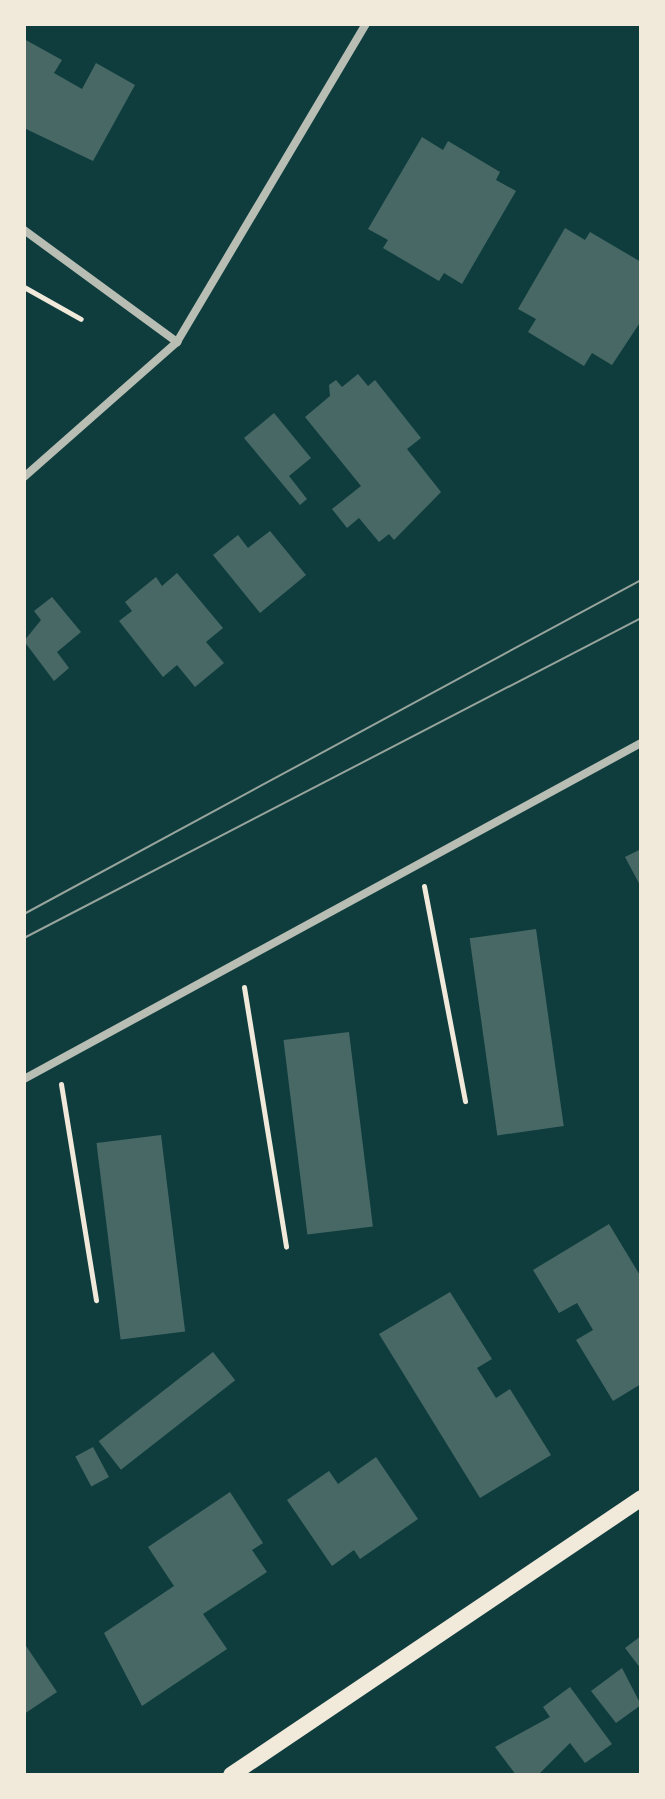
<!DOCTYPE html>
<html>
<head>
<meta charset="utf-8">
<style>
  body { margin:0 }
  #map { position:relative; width:665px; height:1799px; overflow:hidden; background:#0f3d3e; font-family:"Times New Roman",serif }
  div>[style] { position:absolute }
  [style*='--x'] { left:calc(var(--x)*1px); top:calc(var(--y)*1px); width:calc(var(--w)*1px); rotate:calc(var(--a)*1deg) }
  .building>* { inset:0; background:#486865; transform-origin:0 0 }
  .path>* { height:5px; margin:-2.5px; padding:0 2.5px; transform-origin:2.5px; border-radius:2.5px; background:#f1e9da }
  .minor>* { height:8px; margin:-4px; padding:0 4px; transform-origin:4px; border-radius:4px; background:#b8beb3 }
  .secondary>* { height:16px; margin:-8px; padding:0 8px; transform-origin:8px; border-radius:8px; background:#f1e9da }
  .tram>* { height:2px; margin:-1px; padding:0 1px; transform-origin:1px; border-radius:1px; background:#97a49c }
  span { translate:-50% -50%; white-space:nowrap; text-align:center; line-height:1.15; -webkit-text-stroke:6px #f1e9da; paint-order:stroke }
  .frame { position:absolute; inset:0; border:26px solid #f1e9da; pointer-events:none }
</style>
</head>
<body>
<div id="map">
  <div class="building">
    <i style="clip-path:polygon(24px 39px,62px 60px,54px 73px,82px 89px,96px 63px,135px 85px,93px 161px,24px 128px)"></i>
    <i style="clip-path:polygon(422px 137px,443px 150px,448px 141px,500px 172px,496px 180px,516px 191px,462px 284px,444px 273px,439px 281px,383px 248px,388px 240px,368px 229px)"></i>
    <i style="clip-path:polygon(565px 228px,585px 240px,590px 232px,641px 262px,641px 321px,612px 365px,592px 353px,584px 366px,528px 332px,536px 319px,518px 309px)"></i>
    <i style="clip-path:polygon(358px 374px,368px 386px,375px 380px,421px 438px,407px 449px,441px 492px,394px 540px,389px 534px,379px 542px,359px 518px,347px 528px,332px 509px,361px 486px,305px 417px,330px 396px,329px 385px,336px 380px,342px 387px)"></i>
    <i style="clip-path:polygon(274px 413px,311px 458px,289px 476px,307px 499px,300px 505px,244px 438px)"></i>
    <i style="clip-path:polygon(270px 531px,306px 575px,260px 613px,213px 555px,238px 535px,248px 548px)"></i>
    <i style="clip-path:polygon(177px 573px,223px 628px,206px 642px,224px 663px,195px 687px,177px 665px,163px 677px,119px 621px,132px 611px,125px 602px,156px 577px,162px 586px)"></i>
    <i style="clip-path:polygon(52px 597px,81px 632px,57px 652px,69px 668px,54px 681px,24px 641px,41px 620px,34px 611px)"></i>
    <i style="clip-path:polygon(641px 849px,641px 887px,625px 857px)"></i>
    <i style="left:536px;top:929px;width:199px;height:67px;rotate:82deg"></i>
    <i style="left:349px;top:1032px;width:196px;height:66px;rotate:83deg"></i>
    <i style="left:161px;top:1135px;width:198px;height:65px;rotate:83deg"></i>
    <i style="clip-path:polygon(609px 1224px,641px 1277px,641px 1384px,613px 1401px,576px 1340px,593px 1330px,577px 1303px,559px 1313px,533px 1270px)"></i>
    <i style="clip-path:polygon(450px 1292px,492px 1359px,477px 1368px,496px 1398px,510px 1389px,551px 1455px,480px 1498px,379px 1334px)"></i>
    <i style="left:213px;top:1352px;width:36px;height:145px;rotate:52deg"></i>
    <i style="left:93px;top:1447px;width:34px;height:20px;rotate:62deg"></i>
    <i style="clip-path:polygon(376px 1457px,418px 1519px,360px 1559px,354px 1550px,332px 1566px,287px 1500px,329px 1471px,338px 1484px)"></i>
    <i style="clip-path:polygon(230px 1492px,263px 1543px,252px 1550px,267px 1572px,203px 1614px,227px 1649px,142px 1706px,104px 1633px,174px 1586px,148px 1547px)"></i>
    <i style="clip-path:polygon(641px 1636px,641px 1669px,625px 1648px)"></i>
    <i style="clip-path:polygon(24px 1643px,57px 1692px,24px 1714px)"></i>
    <i style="clip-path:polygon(622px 1668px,641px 1705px,616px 1723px,591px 1691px)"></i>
    <i style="clip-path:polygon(570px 1687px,612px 1744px,585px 1763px,570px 1743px,538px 1775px,516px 1775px,495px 1747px,550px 1717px,543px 1707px)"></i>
  </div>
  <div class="path">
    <i style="--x:24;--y:287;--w:65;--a:29.3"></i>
    <i style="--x:424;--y:886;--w:219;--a:79.2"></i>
    <i style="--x:244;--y:987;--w:263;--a:80.8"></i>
    <i style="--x:61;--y:1084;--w:219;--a:80.8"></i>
  </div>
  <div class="minor">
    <i style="--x:24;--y:230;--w:190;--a:36.2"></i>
    <i style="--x:24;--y:477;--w:204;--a:-41.4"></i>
    <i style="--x:177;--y:342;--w:370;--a:-59.3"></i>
    <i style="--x:24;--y:1079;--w:703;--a:-28.57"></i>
  </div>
  <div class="secondary">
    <i style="--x:231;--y:1775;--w:495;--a:-34"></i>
  </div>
  <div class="tram">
    <i style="--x:24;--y:914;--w:702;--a:-28.43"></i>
    <i style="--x:24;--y:938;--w:695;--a:-27.41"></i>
  </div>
  <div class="frame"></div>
</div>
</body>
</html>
